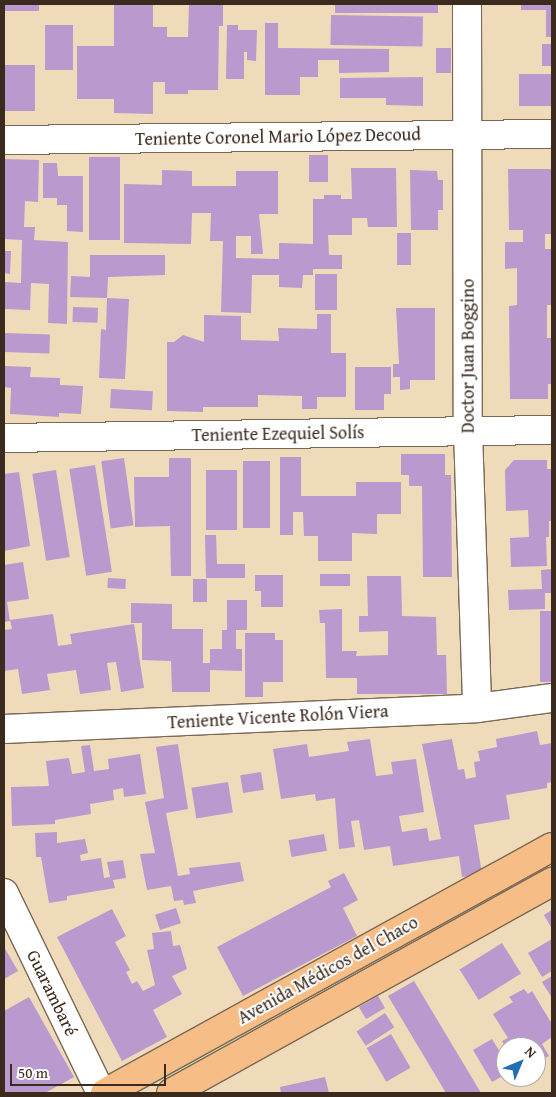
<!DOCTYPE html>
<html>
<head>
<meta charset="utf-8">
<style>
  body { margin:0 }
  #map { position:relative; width:556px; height:1097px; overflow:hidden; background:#efdbba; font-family:"Gentium Book Plus",serif }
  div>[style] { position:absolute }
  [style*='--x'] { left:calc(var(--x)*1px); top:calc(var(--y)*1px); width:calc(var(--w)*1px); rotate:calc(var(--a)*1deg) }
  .green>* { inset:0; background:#95d78e }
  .building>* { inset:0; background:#b999ce; transform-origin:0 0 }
  .roads { filter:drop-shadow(1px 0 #7a6855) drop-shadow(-1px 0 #7a6855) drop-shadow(0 1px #7a6855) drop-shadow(0 -1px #7a6855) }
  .minor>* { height:28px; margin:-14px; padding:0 14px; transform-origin:14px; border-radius:14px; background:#fff }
  .major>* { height:28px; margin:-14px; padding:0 14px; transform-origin:14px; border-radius:14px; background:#f6be86 }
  span { translate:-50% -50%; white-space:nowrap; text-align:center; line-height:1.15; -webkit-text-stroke:4px #fff; paint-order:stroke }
  .street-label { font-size:18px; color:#3b2a1e }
  .frame { position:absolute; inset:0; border:5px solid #3b2a1e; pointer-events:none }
  .north { position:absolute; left:496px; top:1037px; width:50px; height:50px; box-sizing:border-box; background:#fff; border:1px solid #b1aaa5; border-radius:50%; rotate:45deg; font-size:14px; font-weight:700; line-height:20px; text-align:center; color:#3b2a1e }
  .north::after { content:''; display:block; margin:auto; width:18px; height:22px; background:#1f6fb2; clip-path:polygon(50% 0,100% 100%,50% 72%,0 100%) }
  .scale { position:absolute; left:10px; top:1064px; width:156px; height:22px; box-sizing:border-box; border:2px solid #3b2a1e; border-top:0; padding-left:6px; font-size:15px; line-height:18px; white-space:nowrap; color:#3b2a1e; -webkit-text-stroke:4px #fff; paint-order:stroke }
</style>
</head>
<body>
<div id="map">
  <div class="green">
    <i style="clip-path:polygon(552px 859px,552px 864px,141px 1091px,141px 1088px)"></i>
  </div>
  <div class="building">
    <i style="left:4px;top:4px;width:35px;height:7px"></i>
    <i style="clip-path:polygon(114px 4px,153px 4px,153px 27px,167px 27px,167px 37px,188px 37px,189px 4px,223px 4px,223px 26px,219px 26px,218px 90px,188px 90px,188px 94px,165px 94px,165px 82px,153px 82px,153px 114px,114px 113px,114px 99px,77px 99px,77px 46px,114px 46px)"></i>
    <i style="left:335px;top:4px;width:103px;height:9px"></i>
    <i style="clip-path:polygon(521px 4px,552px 4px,552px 37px,546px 37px,546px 10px,521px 10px)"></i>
    <i style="left:331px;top:15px;width:92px;height:30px;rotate:1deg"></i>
    <i style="clip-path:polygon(265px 23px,278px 23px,278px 48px,389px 49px,389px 72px,339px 73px,339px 60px,318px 60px,318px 77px,300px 77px,300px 95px,265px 95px)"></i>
    <i style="left:45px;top:25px;width:28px;height:45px"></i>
    <i style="clip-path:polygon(227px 25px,238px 25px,238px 30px,257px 30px,256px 61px,247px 60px,247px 52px,244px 52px,244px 79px,226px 79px)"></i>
    <i style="left:542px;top:44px;width:10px;height:22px"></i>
    <i style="left:436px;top:48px;width:15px;height:25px"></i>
    <i style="left:4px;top:65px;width:31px;height:46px"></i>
    <i style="left:519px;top:74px;width:33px;height:32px"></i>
    <i style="clip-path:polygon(423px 77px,423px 106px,386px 105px,386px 98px,340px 98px,340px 78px)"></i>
    <i style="left:309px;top:155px;width:19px;height:27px"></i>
    <i style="left:89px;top:157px;width:31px;height:83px"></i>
    <i style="clip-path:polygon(4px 159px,39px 160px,38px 202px,25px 201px,24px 227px,35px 227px,34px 240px,68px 242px,67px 324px,48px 323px,49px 284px,31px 283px,30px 310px,4px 309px,4px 282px,21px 283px,22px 240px,4px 239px)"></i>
    <i style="clip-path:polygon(43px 163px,57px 163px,58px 176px,83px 176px,83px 232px,67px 231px,67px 205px,57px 205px,57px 198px,43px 198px)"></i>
    <i style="clip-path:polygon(351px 168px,396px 168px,397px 227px,368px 227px,367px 218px,352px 218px,352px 235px,328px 235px,329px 255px,342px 255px,342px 269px,313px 269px,313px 275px,303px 275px,302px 288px,279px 287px,279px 275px,252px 275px,251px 313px,221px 312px,223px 241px,210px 241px,211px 213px,192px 213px,191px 244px,124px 243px,124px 184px,162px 185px,162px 170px,192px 171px,192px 186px,236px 186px,236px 171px,278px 171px,278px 214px,259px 214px,263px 254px,251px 254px,251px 236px,236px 236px,236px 258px,279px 259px,279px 243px,313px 244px,313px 199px,324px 199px,324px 195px,341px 195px,341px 199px,352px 199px)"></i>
    <i style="clip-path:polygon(508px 169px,552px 169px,552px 234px,545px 234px,545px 249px,552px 249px,552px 305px,547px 305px,547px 338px,552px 338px,552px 384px,548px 384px,548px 399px,510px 399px,509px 306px,517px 305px,517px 268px,505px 269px,505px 242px,523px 242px,523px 230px,509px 230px)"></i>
    <i style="clip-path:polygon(410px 170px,437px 171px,438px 180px,443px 180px,443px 210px,438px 210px,438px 230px,411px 230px)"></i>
    <i style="left:397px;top:233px;width:14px;height:32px"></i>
    <i style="clip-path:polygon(4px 251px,11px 251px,10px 274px,4px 273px)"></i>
    <i style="clip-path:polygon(90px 255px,165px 255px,165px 275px,108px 277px,107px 298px,70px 297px,71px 276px,90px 277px)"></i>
    <i style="left:315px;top:274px;width:22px;height:36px"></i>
    <i style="clip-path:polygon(107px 298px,129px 299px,125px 379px,99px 378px,101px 329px,106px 330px)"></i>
    <i style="left:73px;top:307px;width:25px;height:15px;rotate:2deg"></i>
    <i style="clip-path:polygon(396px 308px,435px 308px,435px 380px,410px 380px,410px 389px,400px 390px,400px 377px,393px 377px,393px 364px,399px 364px)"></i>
    <i style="clip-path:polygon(317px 314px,331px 314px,331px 353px,346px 353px,346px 397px,317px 397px,317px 409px,302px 409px,302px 396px,258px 395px,258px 407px,203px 407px,203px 412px,167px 411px,167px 342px,174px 342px,183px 335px,204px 342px,204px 315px,241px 316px,241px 340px,279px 341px,278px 328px,317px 329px)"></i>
    <i style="left:4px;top:333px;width:46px;height:19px;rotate:2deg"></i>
    <i style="clip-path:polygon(4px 366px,31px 367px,30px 377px,60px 378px,60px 385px,83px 386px,81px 414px,59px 413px,59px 417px,10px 414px,11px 388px,4px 387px)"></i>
    <i style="clip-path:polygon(355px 367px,391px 367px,391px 394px,384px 394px,384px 410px,355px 410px)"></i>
    <i style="left:111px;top:389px;width:42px;height:19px;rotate:3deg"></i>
    <i style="clip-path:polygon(401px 454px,445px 454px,445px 475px,451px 475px,452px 577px,423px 577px,422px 486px,409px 486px,409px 475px,401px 475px)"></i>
    <i style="clip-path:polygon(280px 457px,301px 457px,301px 496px,356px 496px,356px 482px,401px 482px,401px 514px,377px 514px,377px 534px,352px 533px,352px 561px,318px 561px,318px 536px,304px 536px,303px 512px,293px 512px,293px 535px,280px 535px)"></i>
    <i style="left:124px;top:458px;width:68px;height:23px;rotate:82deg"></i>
    <i style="clip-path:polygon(169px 458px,191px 458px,191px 576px,171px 576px,170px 526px,135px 527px,134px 477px,169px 477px)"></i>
    <i style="clip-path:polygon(514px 460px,547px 460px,547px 469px,552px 469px,552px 521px,549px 521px,549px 537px,546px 537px,547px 566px,511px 567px,510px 538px,529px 537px,528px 510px,506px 511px,505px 470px)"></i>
    <i style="left:243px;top:461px;width:27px;height:67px"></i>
    <i style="left:95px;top:465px;width:108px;height:26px;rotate:81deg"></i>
    <i style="left:56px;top:470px;width:88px;height:24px;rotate:81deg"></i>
    <i style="left:206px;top:470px;width:31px;height:60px"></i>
    <i style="clip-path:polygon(19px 472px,30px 546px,4px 551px,4px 474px)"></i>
    <i style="clip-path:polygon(205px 535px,216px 535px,217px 564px,245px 564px,245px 578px,206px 578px)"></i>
    <i style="clip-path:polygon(23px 562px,29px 599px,7px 602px,10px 621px,4px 622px,4px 565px)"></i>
    <i style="clip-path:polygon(552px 569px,552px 593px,545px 593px,545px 609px,509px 610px,508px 590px,542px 589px,541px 570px)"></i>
    <i style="left:320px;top:574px;width:30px;height:12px"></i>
    <i style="clip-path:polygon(255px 575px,283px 575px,283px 607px,261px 607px,261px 591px,255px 591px)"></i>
    <i style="clip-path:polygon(367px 576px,401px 576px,402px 616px,436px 617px,437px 655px,446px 655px,447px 694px,357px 694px,357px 678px,326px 678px,325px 623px,320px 623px,319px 610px,342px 609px,342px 651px,357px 651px,356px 656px,388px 655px,388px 631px,359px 632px,359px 616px,368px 616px)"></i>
    <i style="left:108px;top:578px;width:18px;height:10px;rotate:3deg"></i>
    <i style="left:193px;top:579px;width:14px;height:23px"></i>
    <i style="clip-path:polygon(227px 600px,247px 600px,247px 630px,236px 630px,236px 649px,242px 649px,242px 671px,210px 670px,210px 692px,172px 692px,171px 661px,142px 660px,142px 623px,131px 623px,131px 603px,172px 604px,172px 629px,203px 629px,203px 663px,210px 663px,210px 649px,222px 649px,222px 630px,227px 630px)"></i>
    <i style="left:540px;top:611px;width:12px;height:71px"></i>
    <i style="clip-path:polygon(53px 614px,58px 646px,72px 644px,70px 634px,134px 624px,144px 688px,121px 692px,116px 662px,107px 663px,111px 690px,80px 694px,76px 670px,47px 674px,50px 690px,22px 694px,18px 669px,4px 671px,4px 630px,12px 629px,10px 620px)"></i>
    <i style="clip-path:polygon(245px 633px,275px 633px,275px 640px,283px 640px,283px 682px,263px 682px,263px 697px,245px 697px)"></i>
    <i style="clip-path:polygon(537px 731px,540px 745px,552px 743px,552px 782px,547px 783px,547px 788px,506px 795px,510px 819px,474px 825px,482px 874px,462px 877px,459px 856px,393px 866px,390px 846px,364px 850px,359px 820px,351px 821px,355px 847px,339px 849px,335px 798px,316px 801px,315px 794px,281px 799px,273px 749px,307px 744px,309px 757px,349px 751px,347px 742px,370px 739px,376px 776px,393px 774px,391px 762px,416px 759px,424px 812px,399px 816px,402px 832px,427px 828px,429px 841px,441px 839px,422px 744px,452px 739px,458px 770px,464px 769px,466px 779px,476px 777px,474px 762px,480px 761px,478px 751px,497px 747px,496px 739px)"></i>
    <i style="clip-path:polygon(178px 744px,188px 809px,166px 813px,178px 876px,190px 874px,189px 868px,240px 862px,244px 881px,193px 891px,196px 903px,184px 905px,183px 900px,174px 901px,171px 886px,147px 890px,140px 854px,155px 853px,145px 802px,164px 798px,156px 747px)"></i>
    <i style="clip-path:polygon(90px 745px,94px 771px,109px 769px,108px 759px,140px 754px,146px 794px,124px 797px,123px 788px,113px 790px,114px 800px,90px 804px,91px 814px,55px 820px,55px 824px,12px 826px,11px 787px,49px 786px,46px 761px,69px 758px,72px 774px,85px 772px,81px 746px)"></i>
    <i style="left:261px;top:772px;width:18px;height:21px;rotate:81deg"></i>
    <i style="left:228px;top:782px;width:31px;height:37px;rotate:81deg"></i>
    <i style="clip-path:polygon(57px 832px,57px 843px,85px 839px,88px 853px,80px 855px,81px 861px,101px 858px,104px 878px,110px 877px,107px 862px,123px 860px,126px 878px,113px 880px,115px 888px,67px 896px,67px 900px,49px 903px,41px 857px,36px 857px,35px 833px)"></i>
    <i style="left:324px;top:834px;width:17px;height:36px;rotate:80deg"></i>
    <i style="clip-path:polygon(344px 873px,358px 900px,343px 908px,357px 936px,243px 996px,217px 947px,331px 887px,328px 881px)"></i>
    <i style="left:176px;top:908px;width:16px;height:22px;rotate:72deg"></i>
    <i style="clip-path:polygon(112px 909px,126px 936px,115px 942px,130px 970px,126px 972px,132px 984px,137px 981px,143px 991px,155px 985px,147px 950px,154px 949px,152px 933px,171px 931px,173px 946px,180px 945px,187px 969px,172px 976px,182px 994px,153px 1010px,167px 1037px,122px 1061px,57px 937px)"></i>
    <i style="clip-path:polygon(552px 910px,552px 929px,544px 915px)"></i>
    <i style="clip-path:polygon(552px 939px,552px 971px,542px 977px,528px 953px)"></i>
    <i style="left:502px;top:943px;width:36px;height:50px;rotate:58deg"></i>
    <i style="clip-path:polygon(4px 947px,18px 971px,4px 979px)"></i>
    <i style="clip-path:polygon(552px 976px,552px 998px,542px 982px)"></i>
    <i style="clip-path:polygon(414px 981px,481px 1093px,446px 1093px,388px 996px)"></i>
    <i style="clip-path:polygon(524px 989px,528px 994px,532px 991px,552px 1024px,552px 1037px,542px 1044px,549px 1056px,536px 1063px,536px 1047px,506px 1047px,502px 1041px,508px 1038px,493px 1014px,513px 1002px,509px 997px)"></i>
    <i style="left:378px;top:996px;width:14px;height:22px;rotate:60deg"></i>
    <i style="clip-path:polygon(29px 997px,74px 1077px,45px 1093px,4px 1093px,4px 1011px)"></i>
    <i style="left:385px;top:1013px;width:17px;height:34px;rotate:57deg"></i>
    <i style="left:391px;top:1034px;width:39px;height:28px;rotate:60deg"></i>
    <i style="clip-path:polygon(492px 1039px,506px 1062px,506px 1074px,492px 1082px,473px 1050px)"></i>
    <i style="clip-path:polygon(325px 1077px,329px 1093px,281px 1093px,280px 1087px)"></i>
  </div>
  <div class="roads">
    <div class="minor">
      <i style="--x:467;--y:4;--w:427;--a:89.9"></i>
      <i style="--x:468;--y:431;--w:277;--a:88.1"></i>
      <i style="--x:4;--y:140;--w:548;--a:-0.63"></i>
      <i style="--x:4;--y:438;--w:548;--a:-0.84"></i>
      <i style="--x:4;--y:729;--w:473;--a:-2.5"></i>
      <i style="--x:477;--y:708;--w:76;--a:-7.6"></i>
      <i style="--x:4;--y:893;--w:222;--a:64.1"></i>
    </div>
    <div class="major">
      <i style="--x:105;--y:1093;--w:510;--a:-28.83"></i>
      <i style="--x:171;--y:1093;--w:436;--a:-29"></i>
    </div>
  </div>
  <div class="street-label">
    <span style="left:278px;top:137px;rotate:-1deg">Teniente Coronel Mario López Decoud</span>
    <span style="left:468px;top:356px;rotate:-90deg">Doctor Juan Boggino</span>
    <span style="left:278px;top:434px;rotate:-1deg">Teniente Ezequiel Solís</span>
    <span style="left:278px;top:717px;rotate:-3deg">Teniente Vicente Rolón Viera</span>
    <span style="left:328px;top:970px;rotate:-29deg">Avenida Médicos del Chaco</span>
    <span style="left:52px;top:993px;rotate:64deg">Guarambaré</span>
  </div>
  <div class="frame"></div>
  <div class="north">N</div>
  <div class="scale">50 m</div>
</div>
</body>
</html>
